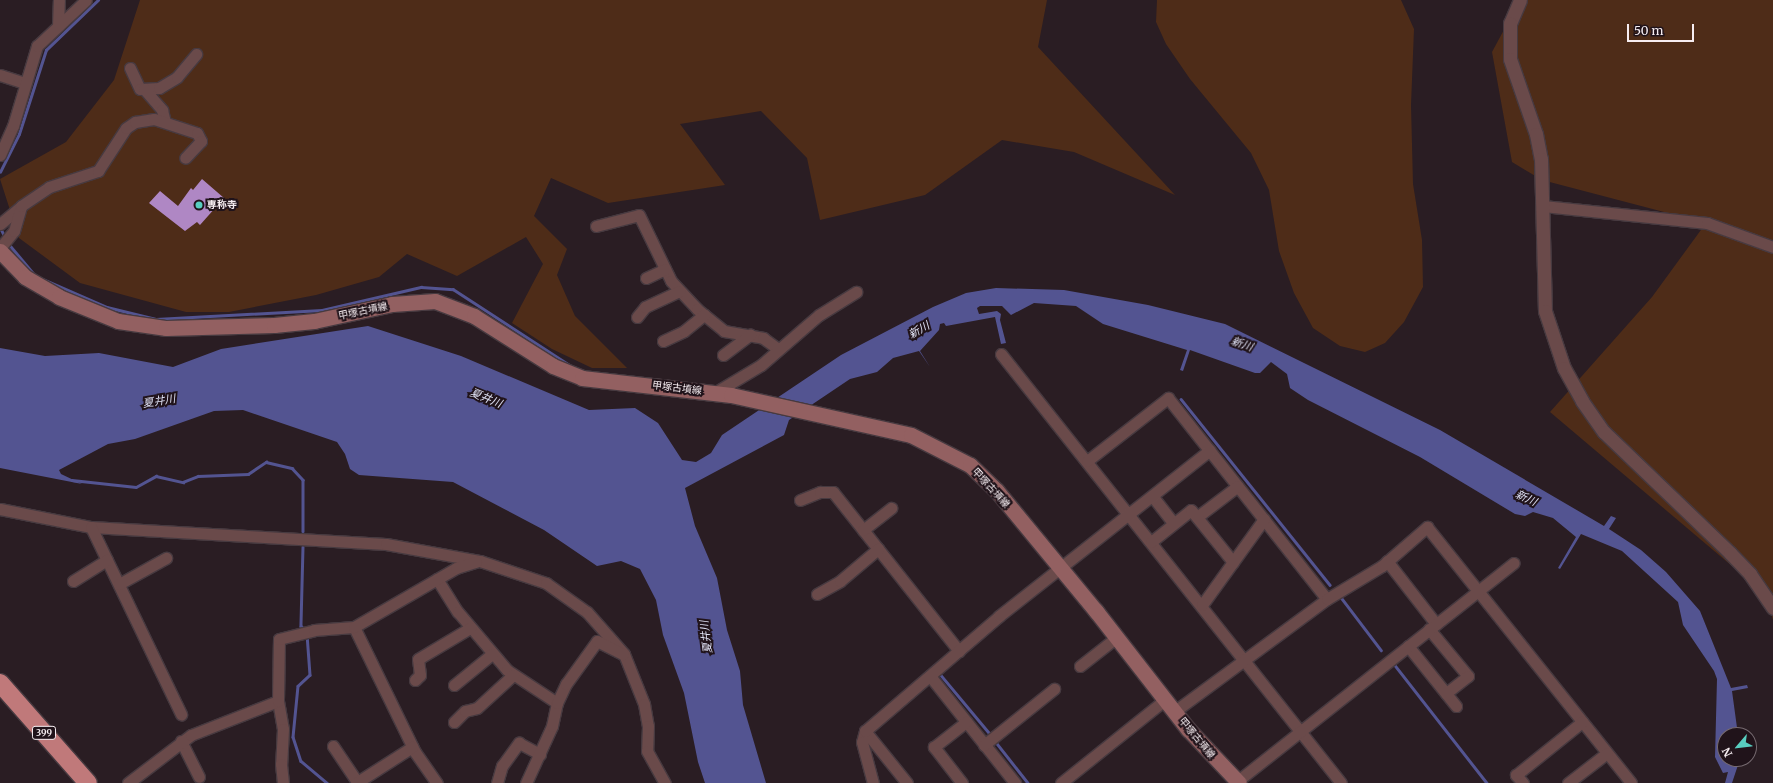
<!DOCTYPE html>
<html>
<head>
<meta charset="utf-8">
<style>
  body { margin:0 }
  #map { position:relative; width:1773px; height:783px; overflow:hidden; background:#2a1d23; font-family:Merriweather,"Noto Sans JP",serif }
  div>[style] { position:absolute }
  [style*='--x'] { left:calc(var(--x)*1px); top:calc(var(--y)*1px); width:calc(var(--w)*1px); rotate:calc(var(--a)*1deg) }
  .green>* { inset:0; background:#4e2c18 }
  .water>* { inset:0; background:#535491 }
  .stream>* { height:2.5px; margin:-1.25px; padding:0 1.25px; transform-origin:1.25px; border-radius:1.25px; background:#535491 }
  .building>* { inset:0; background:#af87c4 }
  .roads { filter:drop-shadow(1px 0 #473a40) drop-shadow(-1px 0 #473a40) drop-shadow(0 1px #473a40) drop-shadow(0 -1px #473a40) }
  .minor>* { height:11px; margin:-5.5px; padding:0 5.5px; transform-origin:5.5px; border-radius:5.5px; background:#6a4a4a }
  .tertiary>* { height:13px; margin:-6.5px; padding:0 6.5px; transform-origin:6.5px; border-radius:6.5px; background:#6a4a4a }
  .secondary>* { height:15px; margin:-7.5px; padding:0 7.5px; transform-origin:7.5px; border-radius:7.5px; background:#936061 }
  .trunk>* { height:18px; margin:-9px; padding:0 9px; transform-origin:9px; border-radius:9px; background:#c0797a }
  .dots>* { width:11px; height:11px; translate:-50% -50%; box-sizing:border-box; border:2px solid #20131a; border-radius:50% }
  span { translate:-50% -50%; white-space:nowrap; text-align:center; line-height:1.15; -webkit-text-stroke:4px #20131a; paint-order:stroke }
  .shield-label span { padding:1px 3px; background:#20131a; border:1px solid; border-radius:3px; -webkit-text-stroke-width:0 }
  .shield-label { font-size:9px; color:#f6edf1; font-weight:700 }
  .poi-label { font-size:10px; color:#f6edf1; font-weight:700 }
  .left { translate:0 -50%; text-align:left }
  .street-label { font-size:10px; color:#f6edf1 }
  .water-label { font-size:11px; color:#dfe1f4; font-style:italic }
  .north { position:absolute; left:1717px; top:727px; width:40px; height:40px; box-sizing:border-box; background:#20131a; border:1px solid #766a70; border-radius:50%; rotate:242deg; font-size:11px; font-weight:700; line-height:16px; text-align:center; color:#f6edf1 }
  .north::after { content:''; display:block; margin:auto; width:14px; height:18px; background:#58cec0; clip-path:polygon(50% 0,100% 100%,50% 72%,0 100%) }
  .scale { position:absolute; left:1627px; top:24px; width:67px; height:18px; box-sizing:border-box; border:2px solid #f6edf1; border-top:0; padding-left:5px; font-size:12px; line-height:14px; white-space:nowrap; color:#f6edf1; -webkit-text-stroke:3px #20131a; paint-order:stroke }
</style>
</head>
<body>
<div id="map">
  <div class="green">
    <i style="clip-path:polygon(140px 0,1047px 0,1038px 47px,1175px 195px,1074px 152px,1002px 140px,925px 195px,820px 220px,807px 158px,761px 111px,680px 124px,725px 185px,608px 203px,551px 178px,534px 216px,567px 249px,557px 275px,575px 316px,627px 368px,592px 368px,552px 349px,512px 323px,543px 264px,526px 237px,457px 276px,407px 254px,379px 277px,316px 295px,229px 312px,186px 312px,80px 283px,19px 238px,0 179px,66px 142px,114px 80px)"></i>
    <i style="clip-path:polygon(1157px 0,1401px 0,1414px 29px,1411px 105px,1413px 184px,1422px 240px,1423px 287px,1404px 322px,1385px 343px,1365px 352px,1340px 346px,1313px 328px,1294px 293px,1279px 251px,1269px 190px,1251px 153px,1190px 79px,1166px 44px,1156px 22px)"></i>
    <i style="clip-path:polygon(1520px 0,1773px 0,1773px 620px,1765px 594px,1550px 412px,1652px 297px,1706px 223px,1542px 180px,1512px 162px,1492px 52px)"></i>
  </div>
  <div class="water">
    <i style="clip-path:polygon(996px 288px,1064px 290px,1148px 305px,1225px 324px,1440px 430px,1604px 526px,1611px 516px,1616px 518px,1609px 529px,1641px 550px,1666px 572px,1700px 611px,1731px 688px,1747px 685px,1748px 688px,1732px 691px,1738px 735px,1725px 735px,1725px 759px,1740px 759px,1732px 783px,1725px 783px,1728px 772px,1723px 773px,1715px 757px,1717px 679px,1714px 671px,1683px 625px,1678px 602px,1622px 551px,1581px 534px,1560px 569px,1558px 568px,1576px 537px,1553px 518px,1533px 512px,1525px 516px,1515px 514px,1420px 457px,1308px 400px,1290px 388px,1287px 374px,1271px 362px,1260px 373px,1255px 373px,1190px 350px,1183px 371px,1180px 370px,1187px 350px,1103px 324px,1076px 306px,1034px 303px,1011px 315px,1002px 306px,980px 306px,977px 308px,979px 314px,997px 311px,1001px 314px,1000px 320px,1006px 343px,1001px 344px,995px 317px,946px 326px,944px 323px,940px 324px,939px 330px,920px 351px,930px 367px,919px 351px,893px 358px,877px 372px,850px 379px,789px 420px,784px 435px,685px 488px,695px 526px,717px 578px,727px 630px,740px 671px,743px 705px,766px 783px,705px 783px,698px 762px,684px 693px,663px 635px,656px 600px,640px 569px,621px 561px,597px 566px,544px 530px,453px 482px,359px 475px,350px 469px,345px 454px,337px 442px,243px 410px,214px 411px,135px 439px,108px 444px,59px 470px,61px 474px,82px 484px,0 468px,0 348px,45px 356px,99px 353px,173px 367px,221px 349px,368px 326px,461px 356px,589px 410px,635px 408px,658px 423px,682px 460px,696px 462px,711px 453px,722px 435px,841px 355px,933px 307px,966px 293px)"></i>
  </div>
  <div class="stream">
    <i style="--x:0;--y:172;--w:42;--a:-63.4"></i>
    <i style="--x:19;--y:134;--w:88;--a:-72.2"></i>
    <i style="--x:46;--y:50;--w:72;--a:-43.9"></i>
    <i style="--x:0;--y:227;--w:11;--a:63"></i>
    <i style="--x:8;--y:243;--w:40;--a:50"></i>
    <i style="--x:38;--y:277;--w:75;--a:23.5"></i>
    <i style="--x:107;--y:307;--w:50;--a:13.8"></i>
    <i style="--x:156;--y:319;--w:166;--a:-3.1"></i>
    <i style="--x:322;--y:310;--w:102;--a:-13.1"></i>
    <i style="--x:421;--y:287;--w:32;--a:4"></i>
    <i style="--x:453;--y:289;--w:141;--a:33.1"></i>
    <i style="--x:1181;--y:399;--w:238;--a:51.3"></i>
    <i style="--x:72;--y:480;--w:64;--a:6.2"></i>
    <i style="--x:136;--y:487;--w:23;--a:-29"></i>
    <i style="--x:156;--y:476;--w:28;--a:13"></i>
    <i style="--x:183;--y:482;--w:16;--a:-22"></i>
    <i style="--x:198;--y:476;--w:50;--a:-2.3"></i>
    <i style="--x:248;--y:474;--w:22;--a:-34"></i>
    <i style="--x:266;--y:462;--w:27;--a:13"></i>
    <i style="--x:292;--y:468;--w:16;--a:47"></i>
    <i style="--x:303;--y:480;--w:51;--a:90"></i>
    <i style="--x:303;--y:547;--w:79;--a:91.5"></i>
    <i style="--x:301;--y:626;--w:4;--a:45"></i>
    <i style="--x:1340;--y:596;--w:68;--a:52.8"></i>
    <i style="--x:307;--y:634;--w:41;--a:85.8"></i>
    <i style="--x:310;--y:675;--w:16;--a:137"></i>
    <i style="--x:298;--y:686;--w:51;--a:95.6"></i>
    <i style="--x:293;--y:737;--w:25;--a:72"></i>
    <i style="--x:301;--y:761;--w:34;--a:40"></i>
    <i style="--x:1394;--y:664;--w:151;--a:52"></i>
    <i style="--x:940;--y:674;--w:80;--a:50.1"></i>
    <i style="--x:995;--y:741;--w:53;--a:51.8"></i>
  </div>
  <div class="building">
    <i style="clip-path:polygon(202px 179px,224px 198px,200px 225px,197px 222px,185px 231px,149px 203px,160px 191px,178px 206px,191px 188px,193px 190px)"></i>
  </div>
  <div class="roads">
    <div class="minor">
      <i style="--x:58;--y:26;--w:26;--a:-88"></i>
      <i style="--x:130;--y:68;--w:23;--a:65"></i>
      <i style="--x:140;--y:89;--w:19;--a:-3"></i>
      <i style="--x:159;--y:88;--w:21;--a:-31"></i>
      <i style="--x:177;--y:77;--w:30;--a:-50"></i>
      <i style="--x:0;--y:75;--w:26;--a:18"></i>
      <i style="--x:144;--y:89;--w:28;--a:49"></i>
      <i style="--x:162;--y:110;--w:12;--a:76"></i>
      <i style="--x:0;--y:155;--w:32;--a:-66"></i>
      <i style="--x:13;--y:126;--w:84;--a:-73.3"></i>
      <i style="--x:37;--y:46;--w:67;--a:-43.2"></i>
      <i style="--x:1543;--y:206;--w:165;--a:5.9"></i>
      <i style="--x:1707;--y:223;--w:70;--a:20"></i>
      <i style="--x:0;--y:224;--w:25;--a:-40"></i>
      <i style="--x:596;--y:226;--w:44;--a:-14.3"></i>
      <i style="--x:639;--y:215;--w:73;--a:64.1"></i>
      <i style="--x:671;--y:281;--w:38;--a:47"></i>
      <i style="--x:697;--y:309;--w:35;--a:39"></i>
      <i style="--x:724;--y:331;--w:40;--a:10"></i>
      <i style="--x:763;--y:338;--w:19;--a:36"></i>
      <i style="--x:0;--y:248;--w:22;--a:-51"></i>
      <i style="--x:14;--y:231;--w:26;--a:-74"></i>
      <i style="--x:21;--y:206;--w:34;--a:-34"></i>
      <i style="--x:49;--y:187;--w:52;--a:-18.1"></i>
      <i style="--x:98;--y:171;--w:51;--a:-56.9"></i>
      <i style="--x:126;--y:128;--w:11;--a:-34"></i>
      <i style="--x:135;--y:122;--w:19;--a:-9"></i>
      <i style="--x:154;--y:119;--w:45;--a:18"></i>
      <i style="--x:197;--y:133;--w:9;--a:63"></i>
      <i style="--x:201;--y:141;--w:23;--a:133"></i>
      <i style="--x:646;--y:278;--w:21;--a:-25"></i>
      <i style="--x:637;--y:317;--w:13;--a:-51"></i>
      <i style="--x:645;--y:307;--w:38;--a:-25"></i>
      <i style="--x:663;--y:341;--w:23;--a:-25"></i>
      <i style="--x:684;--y:331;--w:26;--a:-39"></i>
      <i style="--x:1001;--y:354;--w:547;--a:51.6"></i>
      <i style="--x:723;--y:355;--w:34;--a:-37"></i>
      <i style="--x:716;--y:392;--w:52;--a:-31"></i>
      <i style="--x:761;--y:365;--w:77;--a:-40.8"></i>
      <i style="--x:819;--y:315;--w:44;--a:-31.9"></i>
      <i style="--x:1087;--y:461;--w:103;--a:-37.9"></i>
      <i style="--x:1168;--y:398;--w:256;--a:51.7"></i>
      <i style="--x:1153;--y:497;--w:33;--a:52"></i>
      <i style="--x:800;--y:500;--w:22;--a:-22"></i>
      <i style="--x:820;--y:492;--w:13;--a:0"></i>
      <i style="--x:833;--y:492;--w:203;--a:51.6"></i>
      <i style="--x:0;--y:509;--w:93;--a:11.2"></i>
      <i style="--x:91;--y:527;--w:295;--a:3.3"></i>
      <i style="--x:386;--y:544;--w:96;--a:10.3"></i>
      <i style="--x:480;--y:561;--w:70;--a:18.4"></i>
      <i style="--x:546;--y:583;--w:50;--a:35.3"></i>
      <i style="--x:587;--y:612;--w:56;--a:48.6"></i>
      <i style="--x:624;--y:654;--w:54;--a:68.2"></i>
      <i style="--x:644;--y:704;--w:22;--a:80"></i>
      <i style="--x:648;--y:726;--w:25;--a:92"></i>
      <i style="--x:647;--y:751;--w:37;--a:61"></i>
      <i style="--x:1197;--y:517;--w:51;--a:-37.1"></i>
      <i style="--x:91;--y:527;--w:208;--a:64.3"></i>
      <i style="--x:863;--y:530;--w:36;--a:-38"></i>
      <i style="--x:1151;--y:542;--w:51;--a:-38.7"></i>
      <i style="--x:1191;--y:510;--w:67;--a:51.1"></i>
      <i style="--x:1387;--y:561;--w:80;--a:52.1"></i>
      <i style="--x:437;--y:579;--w:39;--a:58"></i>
      <i style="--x:458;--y:612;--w:76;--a:49.8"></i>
      <i style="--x:507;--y:670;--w:60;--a:33.4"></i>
      <i style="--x:73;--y:581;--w:40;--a:-32"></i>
      <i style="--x:119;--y:584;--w:54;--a:-29"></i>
      <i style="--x:817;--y:594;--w:26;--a:-29"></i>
      <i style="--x:840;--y:581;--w:50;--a:-40.1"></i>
      <i style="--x:1202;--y:605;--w:106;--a:-54.2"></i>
      <i style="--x:354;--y:627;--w:139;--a:64"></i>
      <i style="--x:415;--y:752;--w:38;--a:55"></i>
      <i style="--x:1429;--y:629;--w:61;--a:50.3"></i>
      <i style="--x:1468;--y:676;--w:28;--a:142"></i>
      <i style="--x:1408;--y:646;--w:77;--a:51.3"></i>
      <i style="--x:1080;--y:666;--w:47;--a:-38.1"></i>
      <i style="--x:930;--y:676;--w:137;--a:51.5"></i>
      <i style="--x:415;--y:680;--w:7;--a:-45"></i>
      <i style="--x:420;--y:675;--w:16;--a:-97"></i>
      <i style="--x:418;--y:659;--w:61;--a:-30.8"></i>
      <i style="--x:454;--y:685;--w:49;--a:-39.2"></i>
      <i style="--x:278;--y:701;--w:28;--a:80"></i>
      <i style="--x:283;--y:729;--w:35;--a:93"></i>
      <i style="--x:281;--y:764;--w:19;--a:84"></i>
      <i style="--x:1175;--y:711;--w:189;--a:-36.4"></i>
      <i style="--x:1327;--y:599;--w:64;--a:-31"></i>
      <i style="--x:1382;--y:566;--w:60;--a:-40.9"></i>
      <i style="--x:1427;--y:527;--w:327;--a:51.4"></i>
      <i style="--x:454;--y:722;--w:16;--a:-45"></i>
      <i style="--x:465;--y:711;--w:12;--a:-14"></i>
      <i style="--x:477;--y:708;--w:49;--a:-42.5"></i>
      <i style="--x:865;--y:731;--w:11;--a:105"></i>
      <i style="--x:862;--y:742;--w:42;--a:75"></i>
      <i style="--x:181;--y:741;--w:40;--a:63.4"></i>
      <i style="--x:984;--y:745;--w:90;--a:-38.7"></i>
      <i style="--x:333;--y:746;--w:45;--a:56"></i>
      <i style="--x:128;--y:783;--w:79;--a:-37.3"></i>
      <i style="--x:191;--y:735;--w:93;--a:-21.3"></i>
      <i style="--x:278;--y:701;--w:62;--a:-89.1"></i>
      <i style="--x:279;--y:639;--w:36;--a:-14"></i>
      <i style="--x:314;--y:630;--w:40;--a:-4.3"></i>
      <i style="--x:354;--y:627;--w:118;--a:-30"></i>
      <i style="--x:456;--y:568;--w:21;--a:-17"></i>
      <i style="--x:356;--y:783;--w:67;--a:-32.7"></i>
      <i style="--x:497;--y:783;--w:18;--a:-74"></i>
      <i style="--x:502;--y:766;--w:29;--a:-54"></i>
      <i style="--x:519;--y:743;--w:24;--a:28"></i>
      <i style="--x:526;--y:783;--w:63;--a:-65.5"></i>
      <i style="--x:552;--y:726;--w:24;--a:-78"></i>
      <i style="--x:557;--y:703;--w:21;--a:-65"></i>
      <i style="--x:566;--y:684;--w:53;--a:-54.2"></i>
      <i style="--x:597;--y:641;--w:29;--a:27"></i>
      <i style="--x:907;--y:783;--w:67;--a:-128.9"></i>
      <i style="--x:865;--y:731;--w:177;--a:-40.6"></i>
      <i style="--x:999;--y:616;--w:268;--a:-38.2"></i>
      <i style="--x:962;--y:783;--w:46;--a:-127.9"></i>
      <i style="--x:934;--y:747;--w:41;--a:-38"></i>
      <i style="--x:1061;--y:783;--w:134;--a:-38.7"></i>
      <i style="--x:1235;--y:783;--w:355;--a:-38.3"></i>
      <i style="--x:1523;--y:783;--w:11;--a:-131"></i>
      <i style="--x:1516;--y:775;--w:85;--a:-38.8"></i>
      <i style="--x:1568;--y:783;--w:49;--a:-37.6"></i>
    </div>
    <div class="tertiary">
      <i style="--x:1520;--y:0;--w:25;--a:113"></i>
      <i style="--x:1510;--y:23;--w:36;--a:90"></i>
      <i style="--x:1510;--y:59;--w:79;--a:70.9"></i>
      <i style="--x:1536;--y:134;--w:25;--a:79"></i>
      <i style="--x:1541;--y:159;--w:152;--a:88.5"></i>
      <i style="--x:1545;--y:311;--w:60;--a:71.6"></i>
      <i style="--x:1564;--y:368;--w:38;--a:61"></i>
      <i style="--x:1582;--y:401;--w:38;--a:55"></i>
      <i style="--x:1604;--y:432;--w:175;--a:43.8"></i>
      <i style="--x:1730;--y:553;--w:29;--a:46"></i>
      <i style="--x:1750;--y:574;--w:41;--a:55.9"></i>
    </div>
    <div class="secondary">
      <i style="--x:0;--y:251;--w:36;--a:46"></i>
      <i style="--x:25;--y:277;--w:39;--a:30"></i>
      <i style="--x:59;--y:297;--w:64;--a:22.1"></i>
      <i style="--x:118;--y:321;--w:49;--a:8.3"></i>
      <i style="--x:166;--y:328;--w:108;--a:-1.6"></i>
      <i style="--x:274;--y:325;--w:40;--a:-5.7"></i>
      <i style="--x:314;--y:321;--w:80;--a:-12.3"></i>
      <i style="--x:392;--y:304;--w:43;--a:-4"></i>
      <i style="--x:435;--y:301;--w:42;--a:21"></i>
      <i style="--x:474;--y:316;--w:93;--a:32.3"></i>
      <i style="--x:553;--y:366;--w:31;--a:22"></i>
      <i style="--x:582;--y:378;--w:150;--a:6.5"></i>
      <i style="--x:731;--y:395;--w:184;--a:12.5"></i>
      <i style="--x:911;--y:435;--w:66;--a:27"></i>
      <i style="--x:970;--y:465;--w:37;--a:44"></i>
      <i style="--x:997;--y:491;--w:156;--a:50.5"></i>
      <i style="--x:1096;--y:611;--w:150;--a:52.1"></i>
      <i style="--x:1188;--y:729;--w:74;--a:46.6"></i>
    </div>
    <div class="trunk">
      <i style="--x:0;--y:683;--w:133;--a:48.7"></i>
    </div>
  </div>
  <div class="dots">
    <i style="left:199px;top:205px;background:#58cec0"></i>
  </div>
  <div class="shield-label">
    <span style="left:44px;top:733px">399</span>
  </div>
  <div class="poi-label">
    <span class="left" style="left:207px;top:205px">専称寺</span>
  </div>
  <div class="street-label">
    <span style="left:363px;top:311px;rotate:-12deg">甲塚古墳線</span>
    <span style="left:677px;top:388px;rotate:7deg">甲塚古墳線</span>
    <span style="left:991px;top:488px;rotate:47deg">甲塚古墳線</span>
    <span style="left:1197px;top:738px;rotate:50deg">甲塚古墳線</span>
  </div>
  <div class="water-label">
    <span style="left:919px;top:330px;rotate:-30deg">新川</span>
    <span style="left:1242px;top:344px;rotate:19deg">新川</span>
    <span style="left:486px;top:398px;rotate:22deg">夏井川</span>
    <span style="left:159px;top:401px;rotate:-9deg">夏井川</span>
    <span style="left:1526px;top:498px;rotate:25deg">新川</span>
    <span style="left:706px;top:637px;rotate:-97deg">夏井川</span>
  </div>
  <div class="north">N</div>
  <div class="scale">50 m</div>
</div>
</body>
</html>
